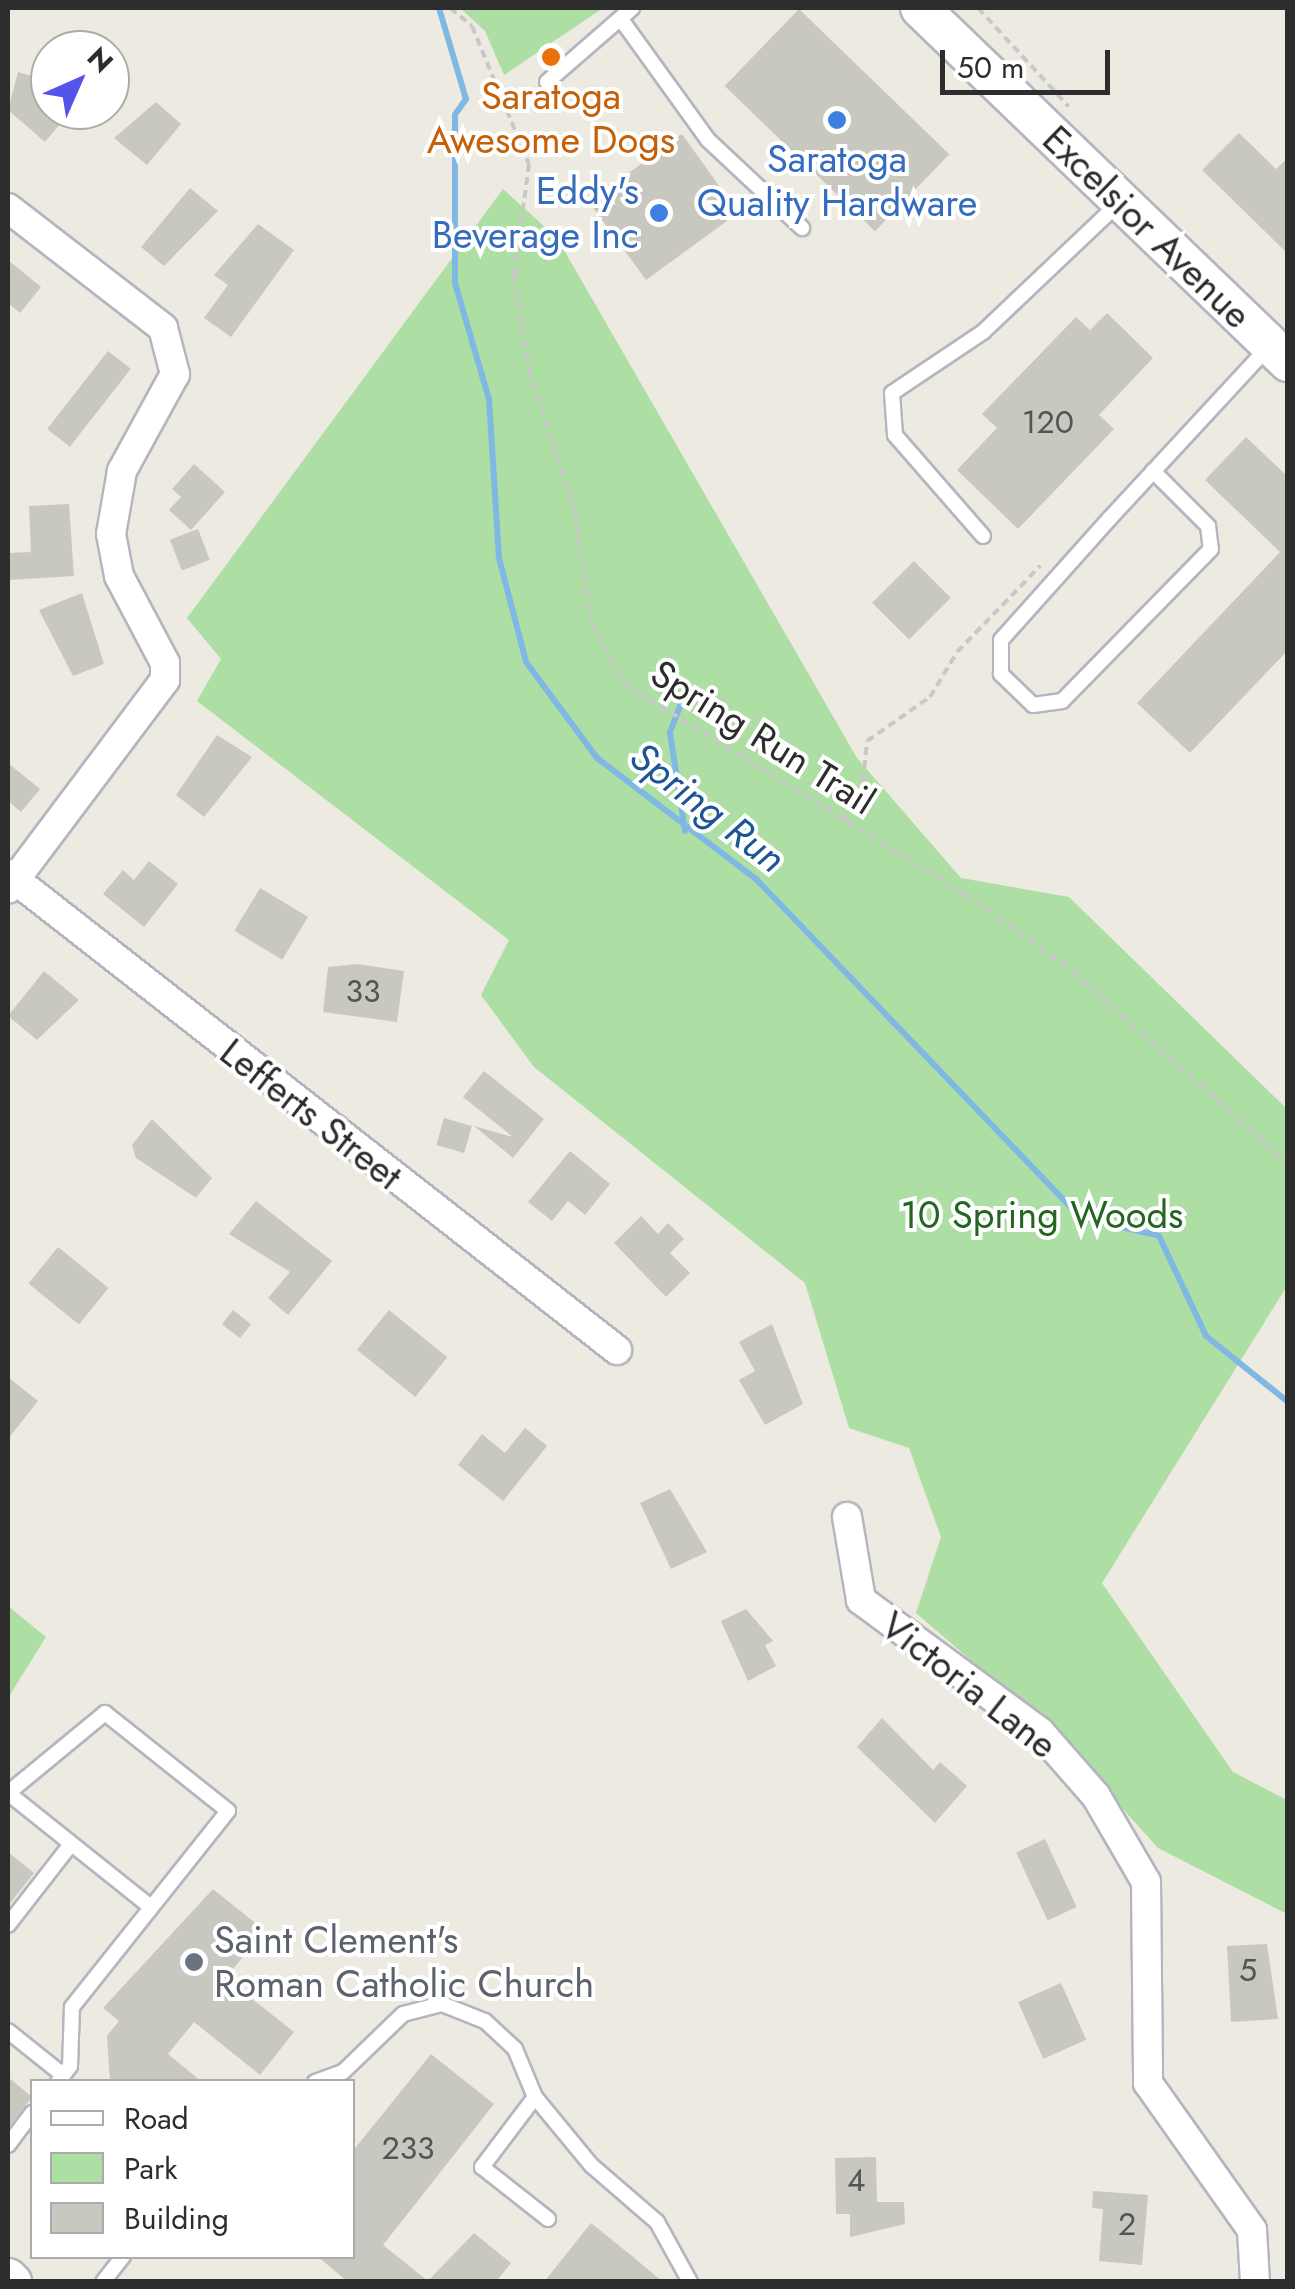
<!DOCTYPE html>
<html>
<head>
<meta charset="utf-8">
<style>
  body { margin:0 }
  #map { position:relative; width:1295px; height:2289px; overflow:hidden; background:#edeae2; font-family:Jost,sans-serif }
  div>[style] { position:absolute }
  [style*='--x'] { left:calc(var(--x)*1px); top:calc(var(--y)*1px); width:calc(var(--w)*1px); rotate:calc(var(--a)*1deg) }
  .green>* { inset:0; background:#addea4 }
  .stream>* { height:6px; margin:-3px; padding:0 3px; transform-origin:3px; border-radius:3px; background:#80b8e4 }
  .building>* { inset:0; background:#c9c8c0; transform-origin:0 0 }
  .path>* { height:4px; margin-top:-2px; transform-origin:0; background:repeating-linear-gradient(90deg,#c8c8c8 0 8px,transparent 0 13px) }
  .roads { filter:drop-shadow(2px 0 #b5b5bf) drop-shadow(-2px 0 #b5b5bf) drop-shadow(0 2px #b5b5bf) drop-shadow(0 -2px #b5b5bf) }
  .lane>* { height:14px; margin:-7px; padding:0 7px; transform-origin:7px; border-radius:7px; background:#fff }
  .street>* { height:28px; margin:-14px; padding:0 14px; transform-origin:14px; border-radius:14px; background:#fff }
  .secondary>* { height:38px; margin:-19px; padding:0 19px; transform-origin:19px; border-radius:19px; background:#fff }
  .dots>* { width:28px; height:28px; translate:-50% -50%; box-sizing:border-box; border:5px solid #fff; border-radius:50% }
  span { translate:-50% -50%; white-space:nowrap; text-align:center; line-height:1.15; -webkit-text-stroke:8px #fff; paint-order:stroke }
  .number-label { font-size:32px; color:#545452 }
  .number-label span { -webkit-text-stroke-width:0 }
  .food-label { font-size:38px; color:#c56008 }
  .shop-label { font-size:38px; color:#366cbe }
  .right { translate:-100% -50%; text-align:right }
  .street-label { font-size:38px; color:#2d2d2d }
  .park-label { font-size:38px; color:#246522 }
  .worship-label { font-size:38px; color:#5b616d }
  .left { translate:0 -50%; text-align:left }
  .water-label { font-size:40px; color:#1b5594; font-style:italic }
  .frame { position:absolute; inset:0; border:10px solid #2d2d2d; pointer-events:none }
  .legend { position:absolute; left:30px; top:2079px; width:325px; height:180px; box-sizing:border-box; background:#fff; border:2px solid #ababab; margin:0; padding:12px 18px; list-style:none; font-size:30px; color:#2d2d2d }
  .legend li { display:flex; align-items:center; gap:20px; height:50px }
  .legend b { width:50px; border:2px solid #ababab }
  .north { position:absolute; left:30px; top:30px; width:100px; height:100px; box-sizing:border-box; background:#fff; border:2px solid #ababab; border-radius:50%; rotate:45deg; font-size:28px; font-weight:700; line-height:40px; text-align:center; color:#2d2d2d }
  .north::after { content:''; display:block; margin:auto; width:35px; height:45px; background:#5254ea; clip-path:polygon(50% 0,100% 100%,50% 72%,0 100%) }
  .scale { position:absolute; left:940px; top:50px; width:170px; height:45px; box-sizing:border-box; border:5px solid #2d2d2d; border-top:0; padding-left:12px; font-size:30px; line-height:35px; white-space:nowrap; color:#2d2d2d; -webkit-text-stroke:8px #fff; paint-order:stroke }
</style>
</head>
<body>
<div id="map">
  <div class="green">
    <i style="clip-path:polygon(460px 8px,603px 8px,504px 75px,485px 31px)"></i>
    <i style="clip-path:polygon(503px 189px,557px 238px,857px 758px,961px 878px,1069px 897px,1287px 1109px,1287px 1286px,1102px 1583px,1233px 1772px,1287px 1800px,1287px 1914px,1158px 1848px,1051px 1729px,916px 1613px,941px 1537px,909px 1448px,849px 1428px,805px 1283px,534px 1067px,481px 995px,509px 940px,197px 701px,221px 659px,187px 618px)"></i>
    <i style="clip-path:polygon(8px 1606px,46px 1637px,8px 1698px)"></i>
  </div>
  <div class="stream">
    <i style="--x:439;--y:8;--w:95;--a:73.5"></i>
    <i style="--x:466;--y:99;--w:19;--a:125"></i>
    <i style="--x:455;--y:115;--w:168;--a:90"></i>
    <i style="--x:455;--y:283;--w:121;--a:73.7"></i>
    <i style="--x:489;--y:399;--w:159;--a:86.4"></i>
    <i style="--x:499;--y:558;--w:107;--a:75.4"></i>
    <i style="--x:526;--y:662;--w:119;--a:53.5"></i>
    <i style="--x:597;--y:758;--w:200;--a:37.3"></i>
    <i style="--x:756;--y:879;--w:468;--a:46.2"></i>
    <i style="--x:1080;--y:1217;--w:81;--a:13.5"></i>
    <i style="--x:1159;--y:1236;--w:110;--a:64.8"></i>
    <i style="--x:1206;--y:1336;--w:105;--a:38.8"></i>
    <i style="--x:682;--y:701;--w:34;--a:111"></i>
    <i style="--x:670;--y:733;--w:99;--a:81.3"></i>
  </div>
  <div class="building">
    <i style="left:799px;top:9px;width:209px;height:107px;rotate:44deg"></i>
    <i style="clip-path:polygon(18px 72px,50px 81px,50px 110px,66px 117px,45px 142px,8px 110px)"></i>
    <i style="clip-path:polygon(156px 102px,181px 124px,147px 165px,114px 138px)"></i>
    <i style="clip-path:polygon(1239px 133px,1276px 169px,1288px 158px,1288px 254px,1202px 170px)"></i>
    <i style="clip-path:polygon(682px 134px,727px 197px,716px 205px,727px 221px,646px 280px,589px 202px)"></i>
    <i style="clip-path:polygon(190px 188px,218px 211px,164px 266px,141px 247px)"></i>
    <i style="clip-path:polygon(258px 224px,294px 250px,231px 337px,204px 318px,228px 285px,214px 275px)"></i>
    <i style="clip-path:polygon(8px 260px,41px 287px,20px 313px,8px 303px)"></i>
    <i style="clip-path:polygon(1107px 313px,1153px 358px,1099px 415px,1114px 429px,1018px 529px,957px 470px,997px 428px,982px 414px,1076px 317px,1090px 330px)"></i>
    <i style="left:108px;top:351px;width:29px;height:99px;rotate:38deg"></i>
    <i style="clip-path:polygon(1246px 437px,1288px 477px,1288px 650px,1190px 753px,1137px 703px,1280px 552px,1205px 480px)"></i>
    <i style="clip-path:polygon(194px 464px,225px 492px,191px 530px,169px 510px,181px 497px,172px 489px)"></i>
    <i style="clip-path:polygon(69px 504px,74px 576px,8px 580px,8px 553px,31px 552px,29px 506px)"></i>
    <i style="left:198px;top:529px;width:33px;height:30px;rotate:69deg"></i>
    <i style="left:914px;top:561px;width:52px;height:59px;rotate:45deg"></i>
    <i style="clip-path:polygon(82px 593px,104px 664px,73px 676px,39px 610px)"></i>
    <i style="clip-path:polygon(217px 735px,252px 757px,204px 817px,176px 795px)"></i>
    <i style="clip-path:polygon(8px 763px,40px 789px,21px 812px,8px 801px)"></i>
    <i style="clip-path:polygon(149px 861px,178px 884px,144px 927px,103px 894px,123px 870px,134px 880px)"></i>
    <i style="left:260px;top:888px;width:56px;height:50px;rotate:31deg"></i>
    <i style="clip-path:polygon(358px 964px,404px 971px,397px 1022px,323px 1012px,328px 967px)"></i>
    <i style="clip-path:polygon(44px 971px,79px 1000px,37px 1040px,8px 1016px)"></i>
    <i style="clip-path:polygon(484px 1071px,544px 1119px,513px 1158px,474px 1126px,513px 1137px,463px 1097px)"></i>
    <i style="left:444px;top:1118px;width:29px;height:28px;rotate:16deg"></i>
    <i style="clip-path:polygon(152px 1119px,212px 1178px,196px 1198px,136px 1158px,132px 1145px)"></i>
    <i style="clip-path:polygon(570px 1151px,610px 1184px,585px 1215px,568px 1201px,552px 1221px,528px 1202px)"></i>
    <i style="clip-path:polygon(256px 1201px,332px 1261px,288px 1315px,268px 1298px,290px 1272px,229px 1234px)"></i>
    <i style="clip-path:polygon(641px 1216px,658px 1234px,668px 1223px,684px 1239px,670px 1253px,690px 1273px,666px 1297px,614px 1243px)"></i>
    <i style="left:58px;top:1247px;width:65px;height:47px;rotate:39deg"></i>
    <i style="left:233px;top:1310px;width:23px;height:18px;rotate:38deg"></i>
    <i style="left:389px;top:1310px;width:75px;height:51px;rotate:39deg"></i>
    <i style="clip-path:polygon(772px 1324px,803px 1404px,765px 1425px,739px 1380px,755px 1371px,739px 1342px)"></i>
    <i style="clip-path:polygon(8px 1377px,38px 1401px,8px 1439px)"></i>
    <i style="clip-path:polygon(525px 1428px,547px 1446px,503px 1501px,458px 1465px,482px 1434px,505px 1453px)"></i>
    <i style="clip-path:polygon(670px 1489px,707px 1552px,671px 1569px,640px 1503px)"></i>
    <i style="clip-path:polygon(746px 1609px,773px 1641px,765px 1645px,776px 1666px,748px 1681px,721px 1621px)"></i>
    <i style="clip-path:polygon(882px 1718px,933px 1770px,940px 1762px,967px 1786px,935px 1823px,857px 1747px)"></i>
    <i style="left:1045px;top:1839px;width:75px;height:32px;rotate:65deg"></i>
    <i style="clip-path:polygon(8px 1852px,34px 1873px,8px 1906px)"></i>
    <i style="clip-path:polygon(213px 1889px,264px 1930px,226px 1978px,294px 2032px,260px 2075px,194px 2022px,168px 2054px,202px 2082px,110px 2082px,107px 2036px,119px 2021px,103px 2008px)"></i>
    <i style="clip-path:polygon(1267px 1944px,1278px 2019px,1231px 2022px,1227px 1946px)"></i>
    <i style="left:1061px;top:1983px;width:62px;height:47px;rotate:66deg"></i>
    <i style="clip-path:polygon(431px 2054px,494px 2104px,383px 2245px,428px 2281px,474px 2233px,511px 2263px,496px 2282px,348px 2282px,317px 2256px,352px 2256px,352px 2152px)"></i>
    <i style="clip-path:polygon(8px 2077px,32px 2097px,8px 2128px)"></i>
    <i style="clip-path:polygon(876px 2157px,877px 2202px,904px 2202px,905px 2224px,850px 2237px,850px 2214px,836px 2214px,835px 2158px)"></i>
    <i style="clip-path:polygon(1093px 2191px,1148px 2195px,1142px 2265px,1099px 2261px,1103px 2209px,1092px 2208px)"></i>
    <i style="clip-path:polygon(591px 2223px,632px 2256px,663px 2282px,544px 2282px)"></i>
  </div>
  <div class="path">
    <i style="--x:450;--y:8;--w:28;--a:39"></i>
    <i style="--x:472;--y:26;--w:149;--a:67.6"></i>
    <i style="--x:529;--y:164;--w:113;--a:97.6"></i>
    <i style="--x:514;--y:276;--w:95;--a:80.9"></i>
    <i style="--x:529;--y:370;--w:148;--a:71.9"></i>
    <i style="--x:575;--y:511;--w:114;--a:81.9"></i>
    <i style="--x:591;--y:624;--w:70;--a:60.2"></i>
    <i style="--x:626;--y:685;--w:398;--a:31.7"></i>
    <i style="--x:965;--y:894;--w:132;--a:35.7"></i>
    <i style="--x:1072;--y:971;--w:289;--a:41.6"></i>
    <i style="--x:978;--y:8;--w:134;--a:47.4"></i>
    <i style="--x:843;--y:822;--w:46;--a:-64"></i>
    <i style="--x:863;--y:781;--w:40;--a:-84.3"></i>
    <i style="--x:867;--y:741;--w:77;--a:-34.9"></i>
    <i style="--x:930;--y:697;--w:52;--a:-59"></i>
    <i style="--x:957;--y:652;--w:120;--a:-46"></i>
  </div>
  <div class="roads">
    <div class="lane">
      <i style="--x:623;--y:22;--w:145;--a:54.2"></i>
      <i style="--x:708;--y:140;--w:129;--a:43.1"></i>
      <i style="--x:547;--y:82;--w:113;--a:-41"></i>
      <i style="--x:1153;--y:471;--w:78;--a:45"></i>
      <i style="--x:1208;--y:526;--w:23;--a:83"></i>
      <i style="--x:1211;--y:549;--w:213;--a:134.4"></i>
      <i style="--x:1062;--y:701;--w:29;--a:172"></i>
      <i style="--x:1033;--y:705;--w:45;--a:-135.9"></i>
      <i style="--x:1001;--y:674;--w:34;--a:-90"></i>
      <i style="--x:1001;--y:640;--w:164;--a:-48.2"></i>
      <i style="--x:1110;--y:518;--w:234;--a:-47.2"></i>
      <i style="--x:983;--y:536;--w:134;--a:-131.1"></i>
      <i style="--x:895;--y:435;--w:42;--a:-94.1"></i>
      <i style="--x:892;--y:393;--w:110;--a:-33.8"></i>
      <i style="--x:983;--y:332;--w:186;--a:-43.5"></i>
      <i style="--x:8;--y:1793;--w:126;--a:-39.5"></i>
      <i style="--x:105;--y:1713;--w:157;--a:38.5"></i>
      <i style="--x:228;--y:1811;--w:251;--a:128.5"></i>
      <i style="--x:72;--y:2007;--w:59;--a:91.9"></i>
      <i style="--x:70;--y:2066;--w:20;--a:127"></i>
      <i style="--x:8;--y:1793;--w:183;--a:38.6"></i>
      <i style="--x:8;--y:1925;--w:103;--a:-52.1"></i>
      <i style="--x:8;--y:2031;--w:70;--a:38.7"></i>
      <i style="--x:315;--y:2082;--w:30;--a:-20"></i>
      <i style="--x:343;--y:2072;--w:83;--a:-44"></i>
      <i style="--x:403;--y:2014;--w:40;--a:-14.4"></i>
      <i style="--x:442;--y:2004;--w:46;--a:21.6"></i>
      <i style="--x:485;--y:2021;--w:41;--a:43"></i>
      <i style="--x:515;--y:2049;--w:52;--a:67.4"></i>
      <i style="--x:535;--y:2097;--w:88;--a:50.5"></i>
      <i style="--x:591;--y:2165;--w:87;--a:40.8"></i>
      <i style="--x:657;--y:2222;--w:68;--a:61.2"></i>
      <i style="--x:535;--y:2097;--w:88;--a:127.1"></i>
      <i style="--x:482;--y:2167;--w:84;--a:38.2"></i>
      <i style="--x:8;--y:2145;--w:40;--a:-53"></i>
      <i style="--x:103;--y:2282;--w:33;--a:-52"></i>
    </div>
    <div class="street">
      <i style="--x:8;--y:208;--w:196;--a:37.7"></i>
      <i style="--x:163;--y:328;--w:48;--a:75.4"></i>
      <i style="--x:175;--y:374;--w:111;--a:118.7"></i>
      <i style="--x:122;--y:471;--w:64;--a:99.9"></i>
      <i style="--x:111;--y:534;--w:43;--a:79.2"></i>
      <i style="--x:119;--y:576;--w:98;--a:62.1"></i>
      <i style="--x:165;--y:663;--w:17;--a:90"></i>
      <i style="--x:165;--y:680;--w:261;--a:126.9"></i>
      <i style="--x:8;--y:874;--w:773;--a:38.01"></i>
      <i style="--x:847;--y:1517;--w:84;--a:80.4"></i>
      <i style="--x:861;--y:1600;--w:222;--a:36.4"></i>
      <i style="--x:1040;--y:1732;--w:85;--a:48.8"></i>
      <i style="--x:1096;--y:1796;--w:99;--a:59.8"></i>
      <i style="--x:1146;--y:1882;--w:201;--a:89.4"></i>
      <i style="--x:1148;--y:2083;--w:180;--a:54.7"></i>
      <i style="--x:1252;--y:2230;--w:52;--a:86.7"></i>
    </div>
    <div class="secondary">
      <i style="--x:920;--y:8;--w:511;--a:43.89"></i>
      <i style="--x:8;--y:2278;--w:6;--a:45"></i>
    </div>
  </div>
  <div class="dots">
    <i style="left:551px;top:57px;background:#e8710a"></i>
    <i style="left:837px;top:120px;background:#3f7fe0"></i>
    <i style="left:659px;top:213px;background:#3f7fe0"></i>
    <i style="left:194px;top:1962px;background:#6b7280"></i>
  </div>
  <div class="number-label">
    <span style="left:1048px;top:422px">120</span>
    <span style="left:363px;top:991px">33</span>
    <span style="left:1248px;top:1970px">5</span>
    <span style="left:408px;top:2148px">233</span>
    <span style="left:856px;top:2180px">4</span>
    <span style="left:1127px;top:2224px">2</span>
  </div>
  <div class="food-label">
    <span style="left:551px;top:118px">Saratoga<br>Awesome Dogs</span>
  </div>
  <div class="shop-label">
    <span style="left:837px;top:181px">Saratoga<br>Quality Hardware</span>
    <span class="right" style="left:639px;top:213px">Eddy's<br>Beverage Inc</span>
  </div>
  <div class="street-label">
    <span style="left:1147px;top:227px;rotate:44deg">Excelsior Avenue</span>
    <span style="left:763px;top:737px;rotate:32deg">Spring Run Trail</span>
    <span style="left:311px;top:1114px;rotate:38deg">Lefferts Street</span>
    <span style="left:969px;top:1685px;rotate:38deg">Victoria Lane</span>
  </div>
  <div class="park-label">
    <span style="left:1042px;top:1215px">10 Spring Woods</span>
  </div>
  <div class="worship-label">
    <span class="left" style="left:214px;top:1962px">Saint Clement's<br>Roman Catholic Church</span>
  </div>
  <div class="water-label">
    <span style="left:708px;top:807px;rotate:38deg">Spring Run</span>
  </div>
  <div class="frame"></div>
  <ul class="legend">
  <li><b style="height:12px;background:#fff"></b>Road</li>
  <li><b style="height:28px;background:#addea4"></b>Park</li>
  <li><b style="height:28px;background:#c9c8c0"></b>Building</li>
  </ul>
  <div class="north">N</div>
  <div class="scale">50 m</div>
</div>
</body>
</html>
